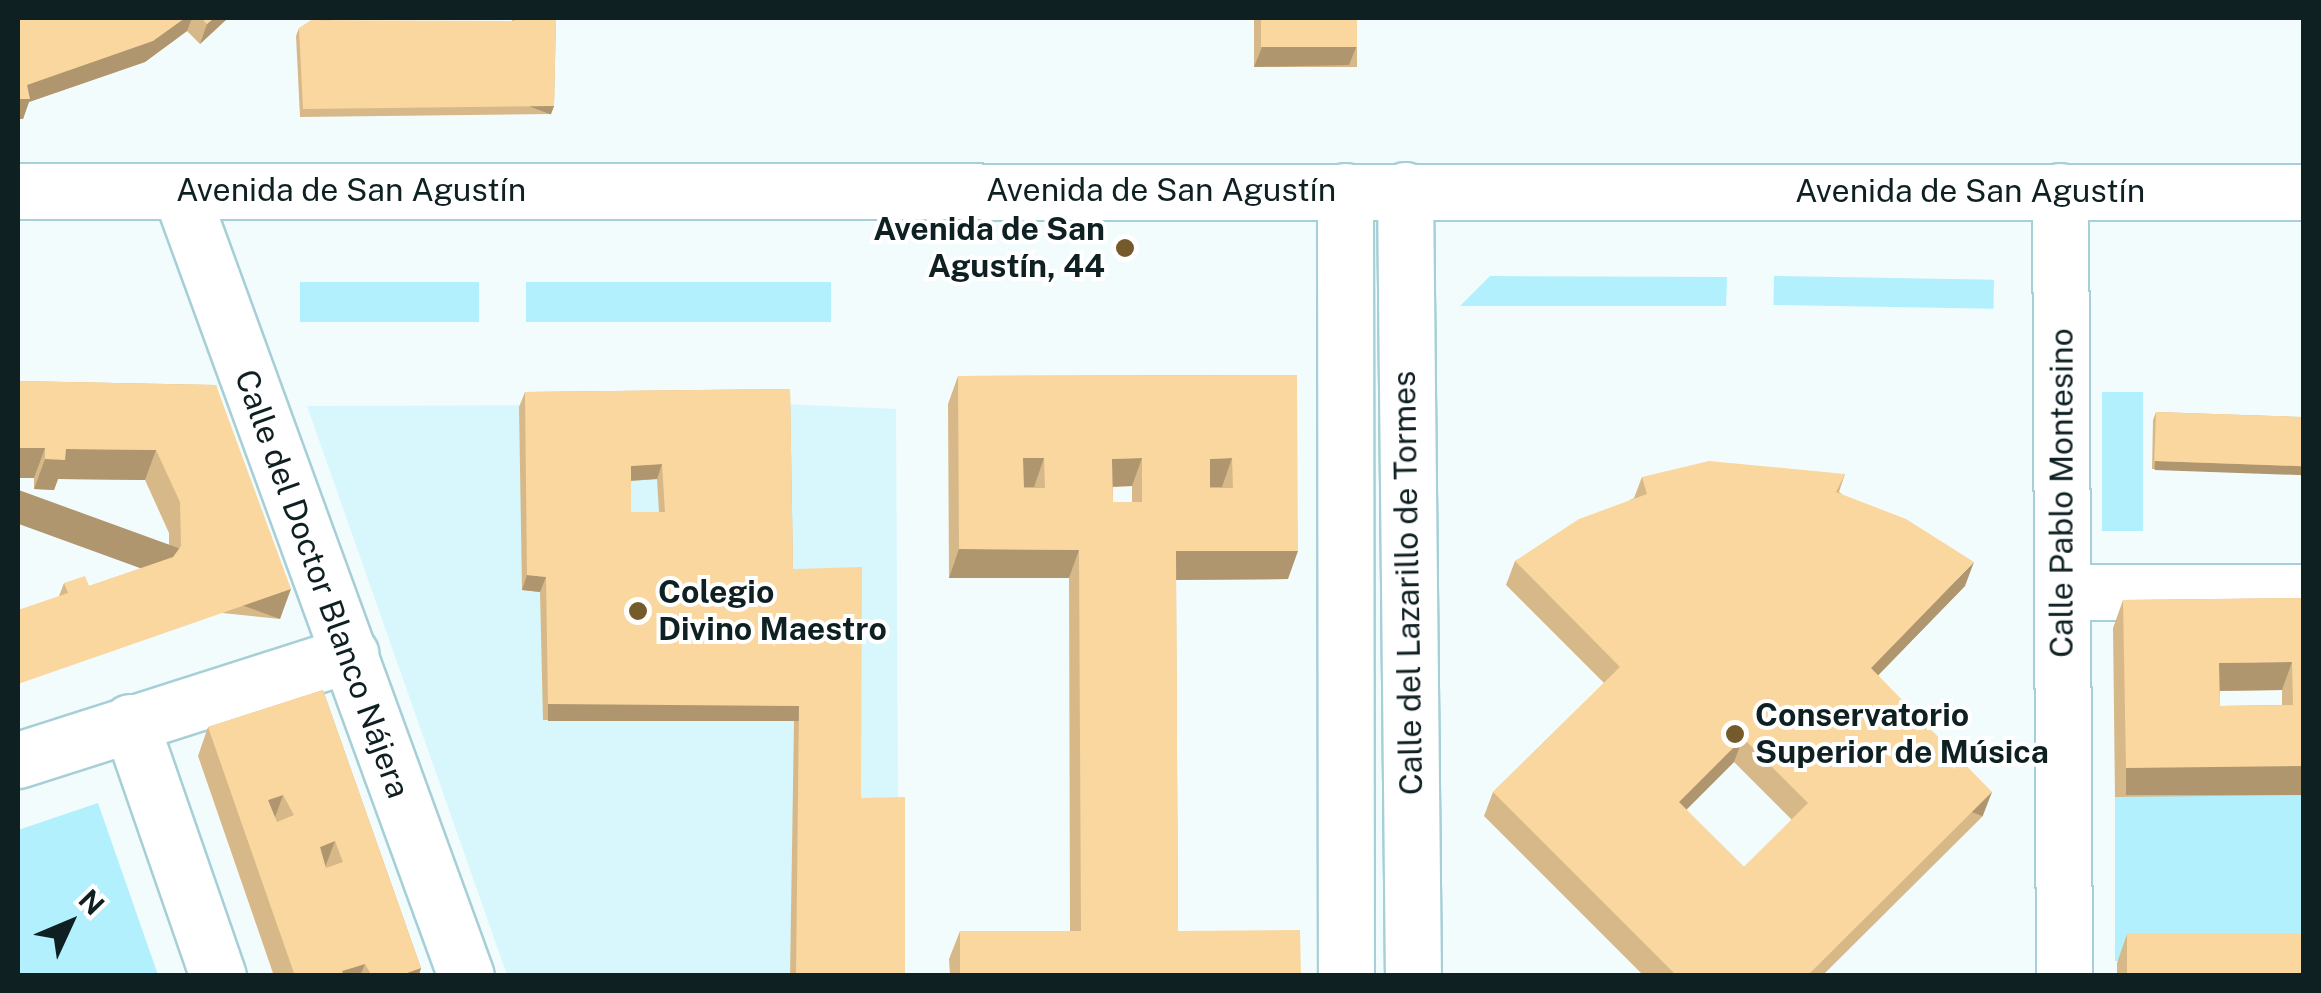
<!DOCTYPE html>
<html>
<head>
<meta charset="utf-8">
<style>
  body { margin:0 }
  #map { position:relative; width:2321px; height:993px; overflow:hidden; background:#f3fcfd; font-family:"Public Sans",sans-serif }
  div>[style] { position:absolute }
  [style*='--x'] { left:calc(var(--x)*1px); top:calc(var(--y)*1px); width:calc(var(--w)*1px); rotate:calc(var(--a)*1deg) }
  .built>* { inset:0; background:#d8f7fd }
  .green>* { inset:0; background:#b1f0fc; transform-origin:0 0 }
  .roads { filter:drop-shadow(2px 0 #a6cfd7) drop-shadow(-2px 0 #a6cfd7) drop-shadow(0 2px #a6cfd7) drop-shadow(0 -2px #a6cfd7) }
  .street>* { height:55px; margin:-27.5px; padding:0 27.5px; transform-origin:27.5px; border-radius:27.5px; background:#fff }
  .highway>* { height:55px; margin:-27.5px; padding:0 27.5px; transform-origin:27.5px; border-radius:27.5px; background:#fff }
  .wall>* { inset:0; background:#d7b989; transform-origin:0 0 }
  .shaded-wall>* { inset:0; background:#af966f; transform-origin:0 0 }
  .building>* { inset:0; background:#fad79f; transform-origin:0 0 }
  .dots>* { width:28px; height:28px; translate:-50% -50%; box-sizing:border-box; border:5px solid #fff; border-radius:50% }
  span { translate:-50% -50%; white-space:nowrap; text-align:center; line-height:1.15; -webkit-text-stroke:8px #fff; paint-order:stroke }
  .street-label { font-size:32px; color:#0f2023 }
  .poi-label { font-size:32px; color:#0f2023; font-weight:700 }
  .right { translate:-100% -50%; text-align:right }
  .left { translate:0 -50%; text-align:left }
  .frame { position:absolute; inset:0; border:20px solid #0f2023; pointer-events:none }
  .north { position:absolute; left:20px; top:873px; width:100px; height:100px; -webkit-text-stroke:8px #fff; paint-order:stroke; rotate:46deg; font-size:28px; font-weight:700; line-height:40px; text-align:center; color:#0f2023 }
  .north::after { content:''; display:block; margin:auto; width:35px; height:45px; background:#0f2023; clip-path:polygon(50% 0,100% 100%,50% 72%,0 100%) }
</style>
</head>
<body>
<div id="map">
  <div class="built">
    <i style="clip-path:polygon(785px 404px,896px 409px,899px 975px,507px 975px,307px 406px)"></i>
  </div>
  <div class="green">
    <i style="clip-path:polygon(1490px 276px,1727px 277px,1726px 306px,1460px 306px)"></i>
    <i style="left:1774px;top:276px;width:220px;height:29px;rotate:1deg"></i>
    <i style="left:300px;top:282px;width:179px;height:40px"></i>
    <i style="left:526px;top:282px;width:305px;height:40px"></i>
    <i style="left:2102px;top:392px;width:41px;height:139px"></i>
    <i style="left:2303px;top:794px;width:167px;height:188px;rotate:90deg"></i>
    <i style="clip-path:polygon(98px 803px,158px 975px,18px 975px,18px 830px)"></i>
  </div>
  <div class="roads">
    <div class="street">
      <i style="--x:1405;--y:190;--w:786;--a:89.42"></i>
      <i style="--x:180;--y:191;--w:835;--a:69.98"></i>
      <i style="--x:1345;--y:191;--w:785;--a:89.93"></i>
      <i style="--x:2060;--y:191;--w:785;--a:89.71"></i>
      <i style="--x:2062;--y:592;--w:242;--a:0"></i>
      <i style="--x:130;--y:722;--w:269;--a:70.9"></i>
      <i style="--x:18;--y:760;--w:349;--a:-17.7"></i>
    </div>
    <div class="highway">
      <i style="--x:18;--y:191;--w:2286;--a:0.03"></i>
    </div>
  </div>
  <div class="wall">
    <i style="clip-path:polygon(18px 18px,228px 18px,200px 44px,187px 31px,145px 62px,29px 102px,23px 119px,18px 119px)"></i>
    <i style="clip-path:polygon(512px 18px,556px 18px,554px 106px,551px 114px,300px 117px,296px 36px,299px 28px,512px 21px)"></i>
    <i style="left:1254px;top:18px;width:103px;height:49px"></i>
    <i style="clip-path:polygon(evenodd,1297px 375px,1288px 579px,1176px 580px,1178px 931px,1301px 976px,950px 976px,949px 959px,960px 931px,1070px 931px,1069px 578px,949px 578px,948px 404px,958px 376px,1297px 375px,1132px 486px,1132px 502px,1113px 502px,1113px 487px,1132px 486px)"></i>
    <i style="clip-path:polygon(18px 381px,216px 385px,280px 619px,59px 596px,64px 583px,89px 586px,169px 559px,169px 533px,145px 480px,58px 479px,54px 490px,34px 489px,34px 478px,18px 478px)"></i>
    <i style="clip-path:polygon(evenodd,790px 389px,793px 569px,861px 798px,905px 976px,790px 976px,794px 721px,543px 720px,540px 592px,522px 590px,519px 407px,525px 392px,790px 389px,657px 479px,659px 512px,631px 512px,631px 481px,657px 479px)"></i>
    <i style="clip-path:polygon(2156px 412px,2304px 417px,2304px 474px,2152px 469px,2153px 420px)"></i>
    <i style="clip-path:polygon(evenodd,1845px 474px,1839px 492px,1965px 586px,1878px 675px,1983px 816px,1822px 976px,1644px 976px,1484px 816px,1493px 792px,1604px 683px,1506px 585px,1515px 561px,1634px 498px,1642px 477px,1845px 474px,1734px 762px,1792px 820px,1744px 867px,1686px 810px,1734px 762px)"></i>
    <i style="clip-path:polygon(evenodd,2304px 598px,2304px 795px,2115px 797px,2113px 628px,2123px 600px,2304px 598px,2282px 690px,2282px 705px,2220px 706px,2220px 691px,2282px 690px)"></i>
    <i style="clip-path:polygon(323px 690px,421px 968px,420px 972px,421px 976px,274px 976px,198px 756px,208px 727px)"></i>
    <i style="clip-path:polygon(2127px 934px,2304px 976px,2117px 976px,2117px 963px)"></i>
  </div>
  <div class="shaded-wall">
    <i style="clip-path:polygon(185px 18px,192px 18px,187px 31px,145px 62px,29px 102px,23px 119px,18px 119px,18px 99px,27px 85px)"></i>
    <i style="clip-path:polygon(214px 18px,228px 18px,200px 44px,207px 24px)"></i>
    <i style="clip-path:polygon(1357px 45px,1349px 65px,1254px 67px,1262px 47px)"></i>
    <i style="left:554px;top:106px;width:9px;height:251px;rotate:111deg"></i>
    <i style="clip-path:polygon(18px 448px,45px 448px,34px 478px,18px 478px)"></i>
    <i style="clip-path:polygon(66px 449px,156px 450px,145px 480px,58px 479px,54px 490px,34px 489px,45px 459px)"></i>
    <i style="clip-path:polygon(1023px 458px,1044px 458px,1034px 487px,1012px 487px)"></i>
    <i style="clip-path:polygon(1142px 458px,1132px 486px,1102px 487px,1112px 459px)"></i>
    <i style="clip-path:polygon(1232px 458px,1222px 487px,1200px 487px,1210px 459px)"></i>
    <i style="left:2155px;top:461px;width:149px;height:9px;rotate:2deg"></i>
    <i style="clip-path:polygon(662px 464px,657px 479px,626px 481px,631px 466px)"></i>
    <i style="clip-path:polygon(959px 549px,1079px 550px,1069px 578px,949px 578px)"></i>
    <i style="clip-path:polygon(1176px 551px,1298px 551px,1288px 579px,1166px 580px)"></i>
    <i style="clip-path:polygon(1974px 562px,1965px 586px,1862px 692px,1871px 668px)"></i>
    <i style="clip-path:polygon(527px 575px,546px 577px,540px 592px,522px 590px)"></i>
    <i style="left:291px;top:589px;width:32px;height:289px;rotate:110deg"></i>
    <i style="clip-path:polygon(2292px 662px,2282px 690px,2209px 691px,2219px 663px)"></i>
    <i style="left:548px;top:704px;width:251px;height:17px"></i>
    <i style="clip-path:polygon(1743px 738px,1734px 762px,1670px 826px,1679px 802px)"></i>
    <i style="left:2304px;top:766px;width:29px;height:178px;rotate:90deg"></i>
    <i style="left:1992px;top:792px;width:26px;height:261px;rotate:111deg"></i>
    <i style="clip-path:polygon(283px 795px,273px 823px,268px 800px)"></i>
    <i style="clip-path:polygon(335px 841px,324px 870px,320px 847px)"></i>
    <i style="clip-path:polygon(365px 964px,360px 976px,341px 976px,342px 971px)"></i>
    <i style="clip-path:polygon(421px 968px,418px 976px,398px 976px)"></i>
  </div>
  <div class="building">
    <i style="clip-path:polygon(18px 18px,185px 18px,153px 41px,27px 85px,30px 99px,18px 99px)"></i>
    <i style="clip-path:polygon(201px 18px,214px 18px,207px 24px)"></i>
    <i style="clip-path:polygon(515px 18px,556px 18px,554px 106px,303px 109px,299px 28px,311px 20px,514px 21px)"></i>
    <i style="left:1261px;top:18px;width:96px;height:29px"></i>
    <i style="clip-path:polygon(evenodd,1297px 375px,1298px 551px,1176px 551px,1178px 931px,1300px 930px,1301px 976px,960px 976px,960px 931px,1081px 931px,1079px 550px,959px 549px,958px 376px,1297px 375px,1023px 458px,1044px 458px,1045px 488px,1024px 488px,1023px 458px,1297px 375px,1142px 458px,1142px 502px,1113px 502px,1112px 459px,1142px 458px,1297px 375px,1232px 458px,1233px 488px,1210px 488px,1210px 459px,1232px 458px)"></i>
    <i style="clip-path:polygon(18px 381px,216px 385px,291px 589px,18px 684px,18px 610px,68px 593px,64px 583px,85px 576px,89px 586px,173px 557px,181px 546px,180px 502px,156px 450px,66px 449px,65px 460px,45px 459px,45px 448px,18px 448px)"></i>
    <i style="clip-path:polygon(evenodd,790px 389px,793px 569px,862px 567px,861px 798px,905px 797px,905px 976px,796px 976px,799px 706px,548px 704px,546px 577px,527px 575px,525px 392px,790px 389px,662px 464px,665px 512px,631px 512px,631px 466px,662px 464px)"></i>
    <i style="left:2156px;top:412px;width:148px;height:49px;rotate:2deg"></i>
    <i style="clip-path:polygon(evenodd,1709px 461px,1845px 474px,1836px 492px,1906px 519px,1974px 562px,1871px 668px,1992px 792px,1807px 976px,1677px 976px,1493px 792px,1620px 667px,1515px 561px,1579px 519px,1647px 494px,1642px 477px,1709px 461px,1743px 738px,1808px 803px,1744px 867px,1679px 802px,1743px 738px)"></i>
    <i style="clip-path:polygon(evenodd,2304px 598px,2304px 766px,2126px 768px,2123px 600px,2304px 598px,2292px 662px,2293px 705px,2220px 706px,2219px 663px,2292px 662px)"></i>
    <i style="clip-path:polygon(evenodd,323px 690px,421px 968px,398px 976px,372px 976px,365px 964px,342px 971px,344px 976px,295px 976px,208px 727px,323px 690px,283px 795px,294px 815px,277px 822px,268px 800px,283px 795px,323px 690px,335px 841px,343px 862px,326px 868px,320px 847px,335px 841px)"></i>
    <i style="left:2304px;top:933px;width:43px;height:177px;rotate:90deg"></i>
  </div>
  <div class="dots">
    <i style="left:1125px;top:248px;background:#755a2c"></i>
    <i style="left:638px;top:611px;background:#755a2c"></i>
    <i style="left:1735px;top:734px;background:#755a2c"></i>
  </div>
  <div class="street-label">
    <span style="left:351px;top:190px">Avenida de San Agustín</span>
    <span style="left:1161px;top:190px">Avenida de San Agustín</span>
    <span style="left:1970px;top:191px">Avenida de San Agustín</span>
    <span style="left:2062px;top:493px;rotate:-90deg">Calle Pablo Montesino</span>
    <span style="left:1408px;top:583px;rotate:-91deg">Calle del Lazarillo de Tormes</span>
    <span style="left:322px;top:584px;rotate:70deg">Calle del Doctor Blanco Nájera</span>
  </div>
  <div class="poi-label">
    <span class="right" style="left:1105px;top:248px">Avenida de San<br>Agustín, 44</span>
    <span class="left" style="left:658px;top:611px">Colegio<br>Divino Maestro</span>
    <span class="left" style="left:1755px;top:734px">Conservatorio<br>Superior de Música</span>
  </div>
  <div class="frame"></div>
  <div class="north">N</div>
</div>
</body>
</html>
